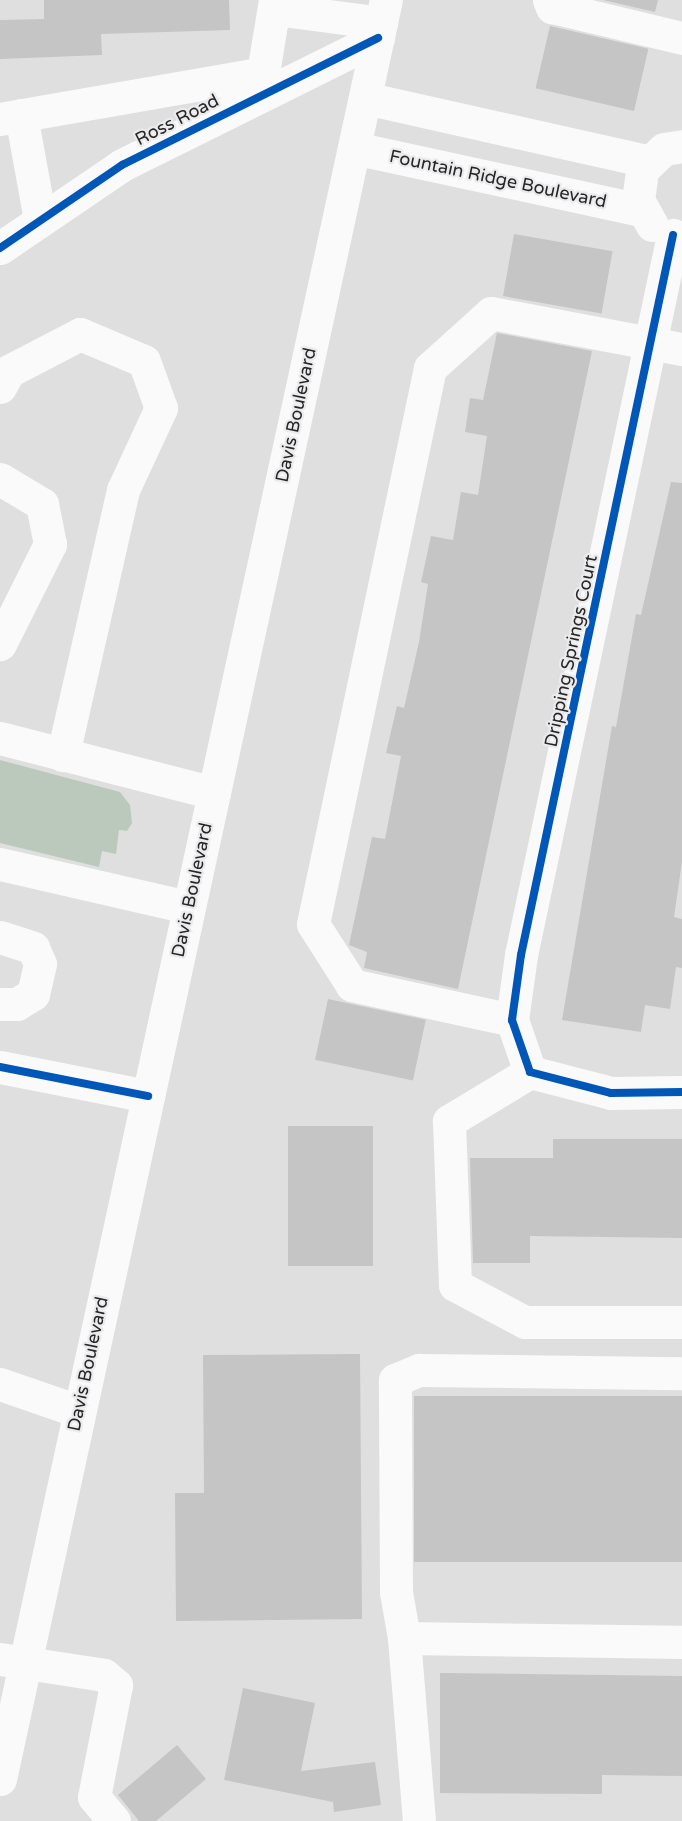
<!DOCTYPE html>
<html>
<head>
<meta charset="utf-8">
<style>
  body { margin:0 }
  #map { position:relative; width:682px; height:1821px; overflow:hidden; background:#dfdfdf; font-family:"Varela Round",sans-serif }
  div>[style] { position:absolute }
  [style*='--x'] { left:calc(var(--x)*1px); top:calc(var(--y)*1px); width:calc(var(--w)*1px); rotate:calc(var(--a)*1deg) }
  .green>* { inset:0; background:#bbc9bd }
  .building>* { inset:0; background:#c5c5c5; transform-origin:0 0 }
  .minor>* { height:33px; margin:-16.5px; padding:0 16.5px; transform-origin:16.5px; border-radius:16.5px; background:#fafafa }
  .major>* { height:33px; margin:-16.5px; padding:0 16.5px; transform-origin:16.5px; border-radius:16.5px; background:#fafafa }
  .cycleway>* { height:8px; margin:-4px; padding:0 4px; transform-origin:4px; border-radius:4px; background:#0057b8 }
  span { translate:-50% -50%; white-space:nowrap; text-align:center; line-height:1.15; -webkit-text-stroke:4.5px #ebebed; paint-order:stroke }
  .street-label { font-size:18px; color:#262627 }
</style>
</head>
<body>
<div id="map">
  <div class="green">
    <i style="clip-path:polygon(0 760px,120px 792px,130px 805px,132px 823px,127px 831px,119px 830px,116px 854px,102px 851px,99px 867px,0 843px)"></i>
  </div>
  <div class="building">
    <i style="clip-path:polygon(44px 0,229px 0,230px 30px,101px 34px,102px 55px,0 59px,0 20px,44px 19px)"></i>
    <i style="clip-path:polygon(603px 0,658px 0,655px 12px)"></i>
    <i style="left:550px;top:26px;width:101px;height:64px;rotate:13deg"></i>
    <i style="left:514px;top:234px;width:100px;height:63px;rotate:10deg"></i>
    <i style="clip-path:polygon(497px 333px,592px 351px,458px 989px,364px 968px,367px 952px,349px 945px,372px 837px,385px 839px,401px 756px,386px 753px,397px 706px,404px 708px,419px 642px,428px 584px,421px 582px,431px 536px,453px 540px,461px 492px,478px 495px,487px 436px,465px 432px,470px 398px,483px 400px)"></i>
    <i style="clip-path:polygon(671px 482px,682px 483px,682px 862px,674px 917px,682px 919px,682px 968px,676px 967px,670px 1009px,645px 1005px,641px 1032px,562px 1020px,612px 726px,616px 727px,636px 614px,641px 615px)"></i>
    <i style="left:328px;top:999px;width:100px;height:62px;rotate:12deg"></i>
    <i style="left:288px;top:1126px;width:85px;height:140px"></i>
    <i style="clip-path:polygon(553px 1139px,682px 1139px,682px 1238px,530px 1236px,530px 1263px,473px 1263px,470px 1158px,553px 1158px)"></i>
    <i style="clip-path:polygon(360px 1354px,362px 1619px,176px 1621px,175px 1493px,204px 1493px,203px 1355px)"></i>
    <i style="left:414px;top:1396px;width:268px;height:166px"></i>
    <i style="clip-path:polygon(440px 1673px,682px 1676px,682px 1776px,602px 1775px,602px 1794px,440px 1793px)"></i>
    <i style="clip-path:polygon(243px 1688px,315px 1703px,301px 1771px,375px 1762px,381px 1805px,334px 1812px,333px 1802px,224px 1780px)"></i>
    <i style="clip-path:polygon(177px 1745px,206px 1779px,156px 1821px,139px 1821px,118px 1795px)"></i>
  </div>
  <div class="minor">
    <i style="--x:549;--y:0;--w:8;--a:67"></i>
    <i style="--x:552;--y:7;--w:134;--a:13.4"></i>
    <i style="--x:275;--y:9;--w:107;--a:7.5"></i>
    <i style="--x:365;--y:98;--w:290;--a:12.6"></i>
    <i style="--x:21;--y:115;--w:107;--a:79.7"></i>
    <i style="--x:0;--y:119;--w:267;--a:-9.9"></i>
    <i style="--x:263;--y:73;--w:74;--a:-80.7"></i>
    <i style="--x:354;--y:148;--w:294;--a:12.2"></i>
    <i style="--x:652;--y:225;--w:29;--a:-119"></i>
    <i style="--x:638;--y:200;--w:30;--a:-82"></i>
    <i style="--x:642;--y:170;--w:30;--a:-44"></i>
    <i style="--x:664;--y:149;--w:18;--a:-9"></i>
    <i style="--x:0;--y:248;--w:148;--a:-34.2"></i>
    <i style="--x:122;--y:165;--w:286;--a:-26.4"></i>
    <i style="--x:0;--y:387;--w:18;--a:-61"></i>
    <i style="--x:9;--y:371;--w:80;--a:-27.5"></i>
    <i style="--x:80;--y:334;--w:69;--a:22.9"></i>
    <i style="--x:144;--y:361;--w:50;--a:70.1"></i>
    <i style="--x:161;--y:408;--w:90;--a:114.9"></i>
    <i style="--x:123;--y:490;--w:272;--a:102.8"></i>
    <i style="--x:0;--y:479;--w:49;--a:30.8"></i>
    <i style="--x:42;--y:504;--w:41;--a:78.7"></i>
    <i style="--x:50;--y:544;--w:112;--a:116.6"></i>
    <i style="--x:0;--y:738;--w:221;--a:14.4"></i>
    <i style="--x:0;--y:864;--w:193;--a:12.9"></i>
    <i style="--x:0;--y:937;--w:35;--a:18"></i>
    <i style="--x:33;--y:948;--w:17;--a:66"></i>
    <i style="--x:40;--y:964;--w:31;--a:103"></i>
    <i style="--x:33;--y:994;--w:19;--a:148"></i>
    <i style="--x:17;--y:1004;--w:17;--a:180"></i>
    <i style="--x:512;--y:1020;--w:164;--a:-167.7"></i>
    <i style="--x:352;--y:985;--w:72;--a:-122.6"></i>
    <i style="--x:313;--y:924;--w:568;--a:-78.12"></i>
    <i style="--x:430;--y:368;--w:82;--a:-42"></i>
    <i style="--x:491;--y:313;--w:194;--a:10.7"></i>
    <i style="--x:0;--y:1067;--w:151;--a:11.1"></i>
    <i style="--x:530;--y:1072;--w:55;--a:-109.1"></i>
    <i style="--x:512;--y:1020;--w:66;--a:-82.1"></i>
    <i style="--x:521;--y:955;--w:736;--a:-78.08"></i>
    <i style="--x:530;--y:1072;--w:95;--a:148.8"></i>
    <i style="--x:449;--y:1121;--w:164;--a:87.9"></i>
    <i style="--x:455;--y:1285;--w:79;--a:27.9"></i>
    <i style="--x:525;--y:1322;--w:157;--a:0"></i>
    <i style="--x:530;--y:1072;--w:84;--a:14.5"></i>
    <i style="--x:611;--y:1093;--w:71;--a:-0.8"></i>
    <i style="--x:0;--y:1384;--w:83;--a:19.1"></i>
    <i style="--x:404;--y:1638;--w:47;--a:-99.9"></i>
    <i style="--x:396;--y:1592;--w:212;--a:-90.3"></i>
    <i style="--x:395;--y:1380;--w:26;--a:-23"></i>
    <i style="--x:419;--y:1370;--w:263;--a:0.7"></i>
    <i style="--x:0;--y:1659;--w:105;--a:8.7"></i>
    <i style="--x:104;--y:1675;--w:16;--a:40"></i>
    <i style="--x:116;--y:1685;--w:114;--a:101.1"></i>
    <i style="--x:94;--y:1797;--w:31;--a:50"></i>
    <i style="--x:419;--y:1821;--w:184;--a:-94.7"></i>
    <i style="--x:404;--y:1638;--w:278;--a:0.8"></i>
  </div>
  <div class="major">
    <i style="--x:0;--y:1779;--w:1820;--a:-77.76"></i>
  </div>
  <div class="cycleway">
    <i style="--x:673;--y:235;--w:736;--a:101.92"></i>
    <i style="--x:521;--y:955;--w:66;--a:97.9"></i>
    <i style="--x:512;--y:1020;--w:55;--a:70.9"></i>
    <i style="--x:530;--y:1072;--w:84;--a:14.5"></i>
    <i style="--x:611;--y:1093;--w:71;--a:-0.8"></i>
    <i style="--x:0;--y:248;--w:148;--a:-34.2"></i>
    <i style="--x:122;--y:165;--w:286;--a:-26.4"></i>
    <i style="--x:0;--y:1067;--w:151;--a:11.1"></i>
  </div>
  <div class="street-label">
    <span style="left:177px;top:120px;rotate:-27deg">Ross Road</span>
    <span style="left:498px;top:179px;rotate:12deg">Fountain Ridge Boulevard</span>
    <span style="left:296px;top:415px;rotate:-78deg">Davis Boulevard</span>
    <span style="left:571px;top:651px;rotate:-78deg">Dripping Springs Court</span>
    <span style="left:192px;top:890px;rotate:-78deg">Davis Boulevard</span>
    <span style="left:88px;top:1364px;rotate:-78deg">Davis Boulevard</span>
  </div>
</div>
</body>
</html>
